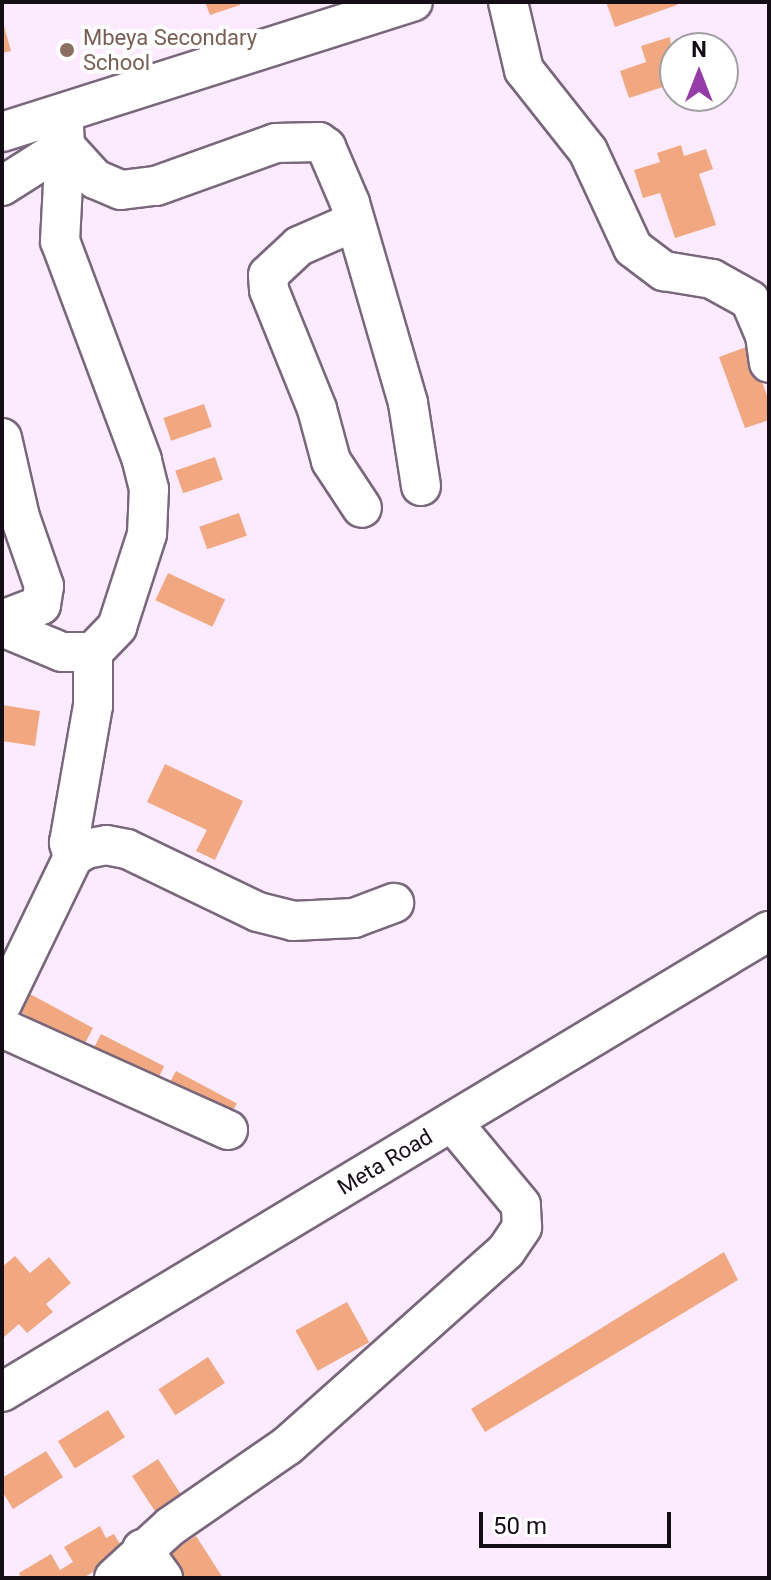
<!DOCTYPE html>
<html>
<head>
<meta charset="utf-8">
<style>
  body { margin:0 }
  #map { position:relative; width:771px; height:1580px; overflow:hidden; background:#fcebfe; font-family:Roboto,sans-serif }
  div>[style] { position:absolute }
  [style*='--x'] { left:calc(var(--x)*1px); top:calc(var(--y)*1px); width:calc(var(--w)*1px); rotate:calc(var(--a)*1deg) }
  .building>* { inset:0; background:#f1a881; transform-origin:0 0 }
  .roads { filter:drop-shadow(2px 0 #79677b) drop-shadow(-2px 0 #79677b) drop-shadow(0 2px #79677b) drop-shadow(0 -2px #79677b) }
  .minor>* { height:38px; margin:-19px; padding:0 19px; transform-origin:19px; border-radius:19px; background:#fff }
  .dots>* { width:22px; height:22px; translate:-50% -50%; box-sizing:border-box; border:4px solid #fff; border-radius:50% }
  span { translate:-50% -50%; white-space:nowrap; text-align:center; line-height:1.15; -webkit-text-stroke:8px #fff; paint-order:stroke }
  .education-label { font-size:22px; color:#785e54 }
  .left { translate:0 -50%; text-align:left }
  .street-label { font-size:22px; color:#150e16 }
  .frame { position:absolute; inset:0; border:4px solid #150e16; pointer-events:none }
  .north { position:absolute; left:659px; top:32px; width:80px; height:80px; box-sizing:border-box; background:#fff; border:2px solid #a19fa2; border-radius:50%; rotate:0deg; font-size:22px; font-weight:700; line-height:32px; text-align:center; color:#150e16 }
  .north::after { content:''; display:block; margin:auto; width:28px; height:36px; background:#953ca8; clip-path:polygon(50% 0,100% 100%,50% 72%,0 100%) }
  .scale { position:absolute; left:479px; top:1512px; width:192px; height:36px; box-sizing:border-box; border:4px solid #150e16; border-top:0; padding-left:10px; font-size:24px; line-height:28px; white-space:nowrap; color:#150e16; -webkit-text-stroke:6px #fff; paint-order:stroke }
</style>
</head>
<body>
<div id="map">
  <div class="building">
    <i style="clip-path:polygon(205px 2px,239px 2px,240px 5px,210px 15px)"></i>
    <i style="clip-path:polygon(606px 2px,677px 2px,677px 5px,615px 27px)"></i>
    <i style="clip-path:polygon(2px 19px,11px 51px,2px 53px)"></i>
    <i style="clip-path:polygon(670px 37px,675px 83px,629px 98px,620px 71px,646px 62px,641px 46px)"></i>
    <i style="clip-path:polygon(681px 145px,684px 156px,706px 149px,713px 169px,699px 174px,716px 225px,675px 238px,660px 193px,643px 198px,634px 170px,660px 162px,657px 153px)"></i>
    <i style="clip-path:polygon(749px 346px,769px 401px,769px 420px,745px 428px,719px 357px)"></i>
    <i style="left:204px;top:404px;width:24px;height:43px;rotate:71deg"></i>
    <i style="left:215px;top:457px;width:24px;height:42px;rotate:71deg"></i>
    <i style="left:239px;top:513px;width:24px;height:42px;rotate:71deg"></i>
    <i style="left:168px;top:573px;width:63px;height:30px;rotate:25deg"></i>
    <i style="clip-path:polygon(2px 705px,40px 711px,35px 746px,2px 741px)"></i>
    <i style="clip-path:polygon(165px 764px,243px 801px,215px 860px,196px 851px,207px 830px,147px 802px)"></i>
    <i style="clip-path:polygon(30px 994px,93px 1028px,84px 1045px,26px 1020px,28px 1016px,20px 1012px)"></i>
    <i style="left:101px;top:1034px;width:71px;height:18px;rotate:27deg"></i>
    <i style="left:176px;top:1071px;width:69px;height:19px;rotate:28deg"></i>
    <i style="clip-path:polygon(724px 1252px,738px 1280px,485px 1432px,471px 1409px)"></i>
    <i style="clip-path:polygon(15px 1256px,30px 1273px,49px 1257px,71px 1283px,46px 1304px,53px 1312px,27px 1333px,19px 1324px,4px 1337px,2px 1267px)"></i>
    <i style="left:347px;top:1302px;width:46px;height:59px;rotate:61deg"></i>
    <i style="left:208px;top:1357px;width:31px;height:59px;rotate:57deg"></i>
    <i style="left:108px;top:1410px;width:32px;height:59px;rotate:58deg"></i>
    <i style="clip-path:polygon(46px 1451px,63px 1477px,13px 1509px,2px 1491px,2px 1478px)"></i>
    <i style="left:158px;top:1459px;width:55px;height:31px;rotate:57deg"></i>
    <i style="clip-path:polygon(100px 1526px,106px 1538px,114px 1534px,125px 1553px,83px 1578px,21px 1578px,19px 1573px,51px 1554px,60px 1570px,73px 1562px,64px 1547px)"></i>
    <i style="clip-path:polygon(196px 1536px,223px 1578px,186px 1578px,170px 1552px)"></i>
  </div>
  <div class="roads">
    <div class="minor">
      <i style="--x:508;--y:2;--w:70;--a:76.8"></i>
      <i style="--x:524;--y:70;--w:103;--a:51.7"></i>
      <i style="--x:588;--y:151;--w:107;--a:65.1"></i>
      <i style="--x:633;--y:248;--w:39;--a:37"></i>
      <i style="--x:664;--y:271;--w:49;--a:9.5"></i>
      <i style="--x:712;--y:279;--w:43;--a:28.9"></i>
      <i style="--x:750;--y:300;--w:38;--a:67"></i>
      <i style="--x:765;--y:335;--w:28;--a:82"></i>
      <i style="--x:2;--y:132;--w:431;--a:-17.6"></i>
      <i style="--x:65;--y:146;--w:45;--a:47.7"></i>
      <i style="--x:95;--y:179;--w:28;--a:23"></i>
      <i style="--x:121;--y:190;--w:35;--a:-7"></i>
      <i style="--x:156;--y:186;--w:127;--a:-19.7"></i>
      <i style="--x:276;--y:143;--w:43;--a:-1.3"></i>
      <i style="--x:319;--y:142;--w:9;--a:36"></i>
      <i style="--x:326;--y:147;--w:61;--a:66.8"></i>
      <i style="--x:350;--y:203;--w:208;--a:73.8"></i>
      <i style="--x:408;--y:403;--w:84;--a:81.1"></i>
      <i style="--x:2;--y:186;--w:75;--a:-32.4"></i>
      <i style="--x:65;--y:146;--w:18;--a:-93"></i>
      <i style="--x:354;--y:222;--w:60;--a:156.4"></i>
      <i style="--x:299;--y:246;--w:42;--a:136.9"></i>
      <i style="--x:268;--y:275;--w:15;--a:86"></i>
      <i style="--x:269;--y:290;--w:128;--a:68"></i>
      <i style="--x:317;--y:409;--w:54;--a:74.9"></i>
      <i style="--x:331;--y:461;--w:56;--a:56.6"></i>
      <i style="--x:2;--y:438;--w:81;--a:77.2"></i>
      <i style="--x:20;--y:517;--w:73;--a:70.8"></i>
      <i style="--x:44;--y:586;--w:19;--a:99"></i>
      <i style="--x:41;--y:605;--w:42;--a:159"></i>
      <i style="--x:2;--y:627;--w:65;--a:22.6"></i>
      <i style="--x:62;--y:652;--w:31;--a:0"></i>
      <i style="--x:93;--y:652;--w:35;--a:-46"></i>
      <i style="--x:117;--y:627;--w:98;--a:-72.1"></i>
      <i style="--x:147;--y:534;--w:45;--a:-87.5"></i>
      <i style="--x:149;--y:489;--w:30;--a:-104"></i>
      <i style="--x:142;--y:460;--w:234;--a:-110.5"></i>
      <i style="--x:60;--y:241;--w:95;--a:-87"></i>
      <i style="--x:73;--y:857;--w:15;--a:-106"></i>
      <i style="--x:69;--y:843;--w:139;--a:-80.1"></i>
      <i style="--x:93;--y:706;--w:54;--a:-90"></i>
      <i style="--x:2;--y:1004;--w:163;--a:-64.2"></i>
      <i style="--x:73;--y:857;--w:15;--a:-32"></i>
      <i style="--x:86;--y:849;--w:20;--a:-11"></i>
      <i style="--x:106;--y:845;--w:21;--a:11"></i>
      <i style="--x:127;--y:849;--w:145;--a:25.7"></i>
      <i style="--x:258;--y:912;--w:36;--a:14"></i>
      <i style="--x:293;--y:921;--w:61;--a:-2.8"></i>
      <i style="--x:354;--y:918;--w:43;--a:-20.6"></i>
      <i style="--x:2;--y:1028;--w:248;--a:24.3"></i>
      <i style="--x:2;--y:1392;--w:895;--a:-31.01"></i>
      <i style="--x:142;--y:1549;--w:36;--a:54"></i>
      <i style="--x:114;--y:1578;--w:77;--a:-42.4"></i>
      <i style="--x:171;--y:1526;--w:141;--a:-34.6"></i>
      <i style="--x:287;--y:1446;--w:293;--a:-41.7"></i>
      <i style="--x:506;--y:1251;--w:29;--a:-56"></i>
      <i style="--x:522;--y:1227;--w:22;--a:-93"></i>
      <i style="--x:521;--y:1205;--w:108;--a:-129.7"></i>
    </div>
  </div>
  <div class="dots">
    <i style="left:67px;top:50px;background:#8d6e63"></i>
  </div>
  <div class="education-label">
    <span class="left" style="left:83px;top:50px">Mbeya Secondary<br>School</span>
  </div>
  <div class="street-label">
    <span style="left:385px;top:1162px;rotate:-31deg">Meta Road</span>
  </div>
  <div class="frame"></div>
  <div class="north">N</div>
  <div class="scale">50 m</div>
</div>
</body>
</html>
